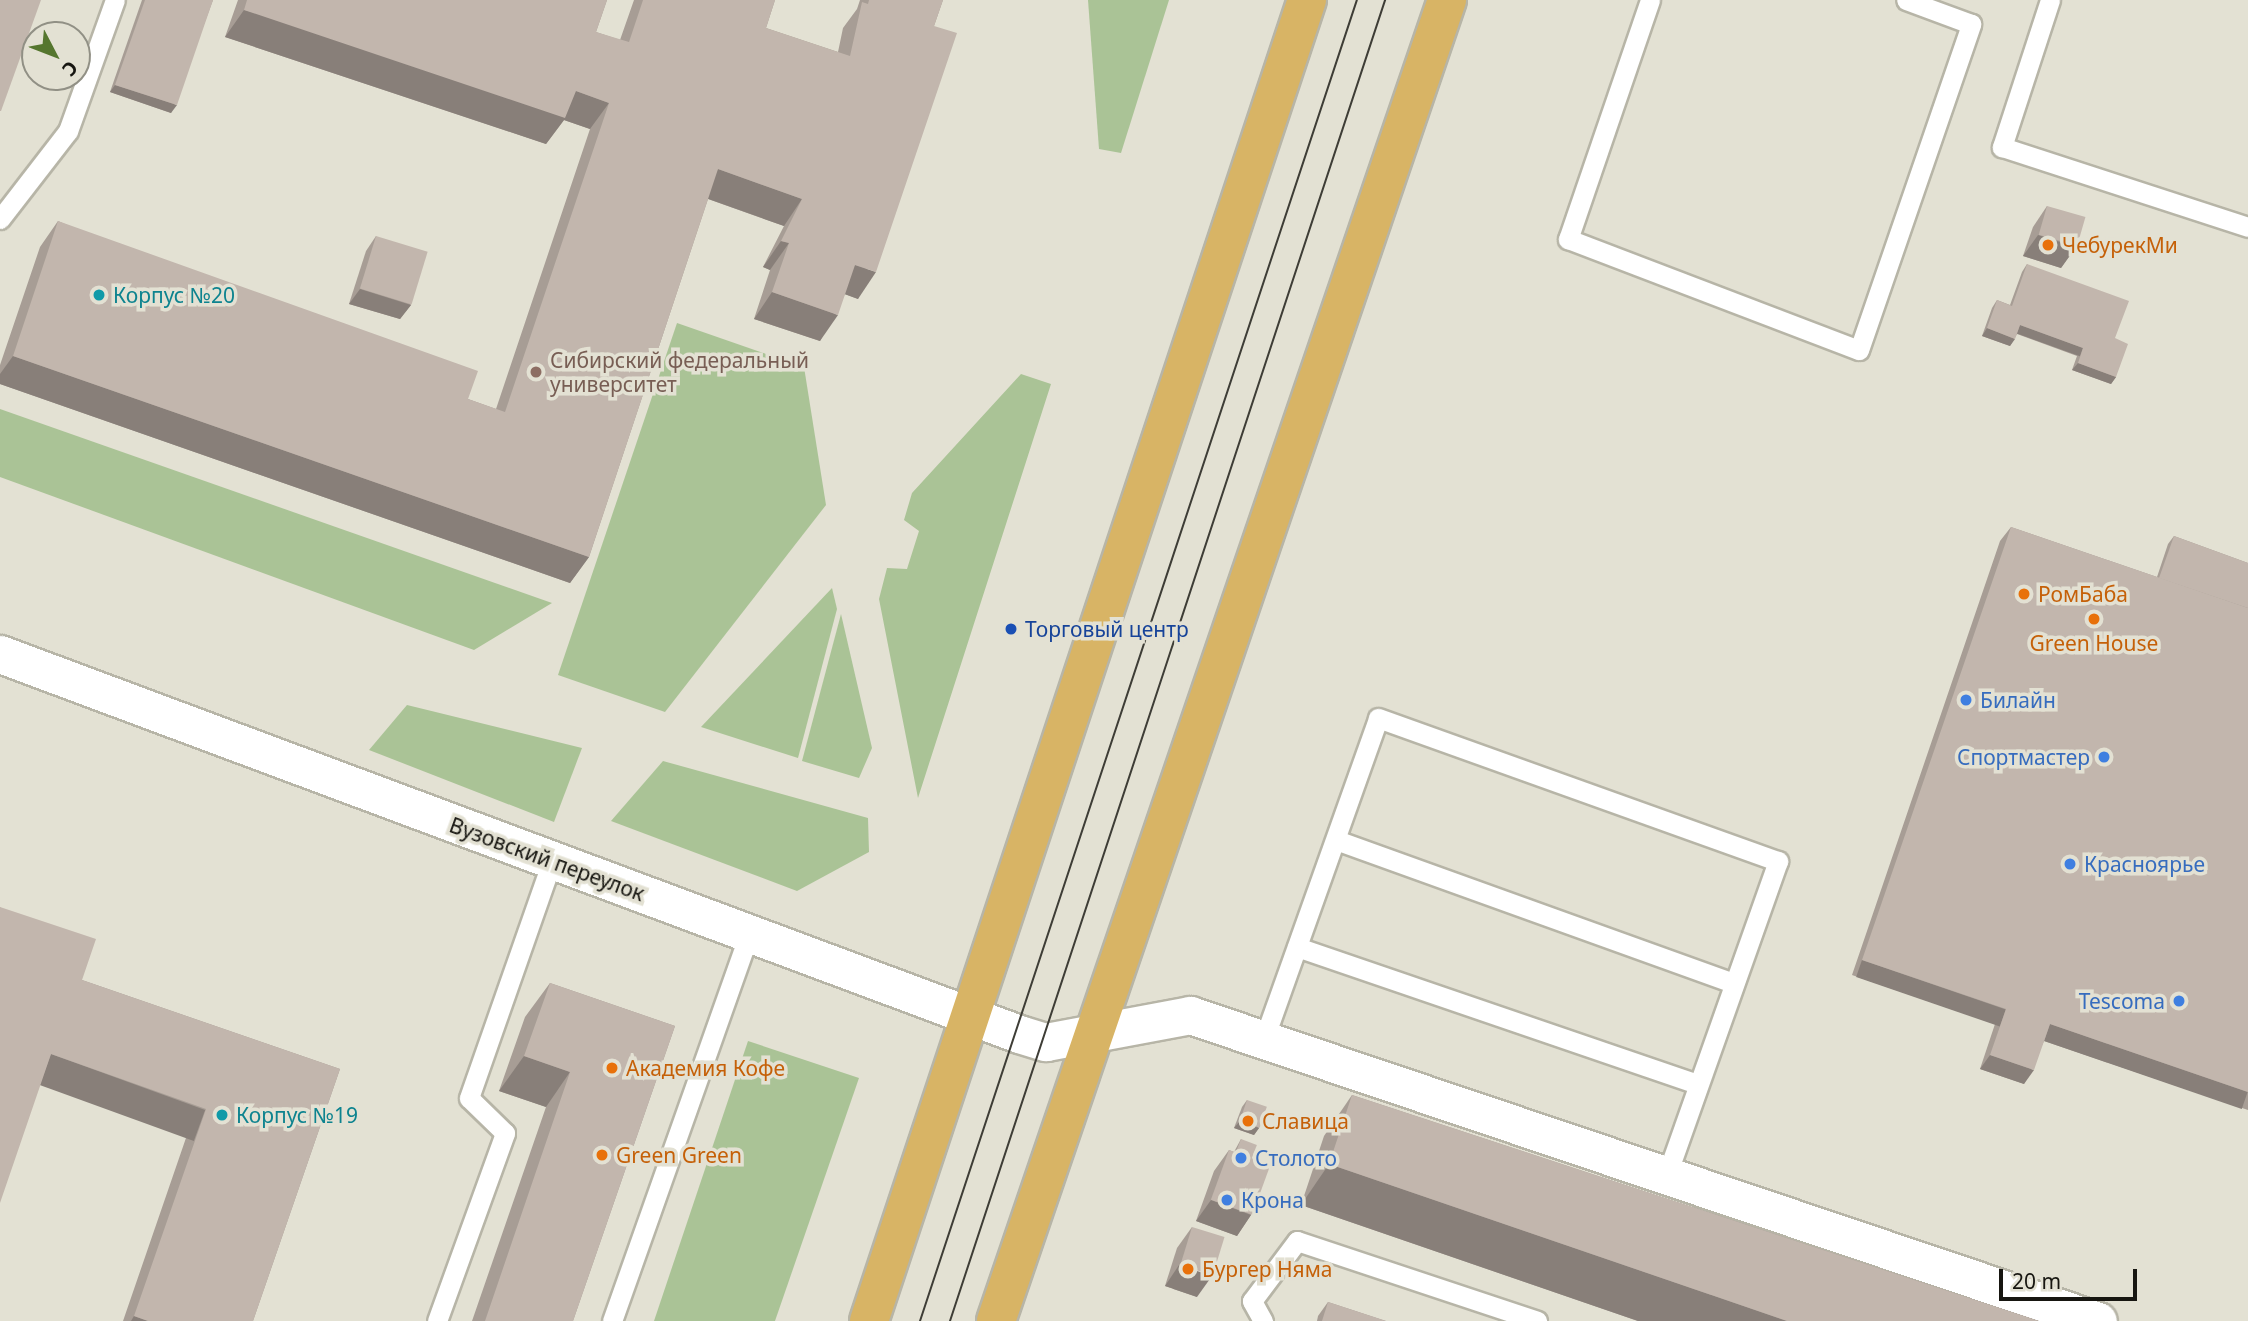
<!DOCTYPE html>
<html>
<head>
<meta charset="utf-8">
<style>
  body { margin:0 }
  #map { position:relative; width:2248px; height:1321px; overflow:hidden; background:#e3e1d3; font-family:"Noto Sans",sans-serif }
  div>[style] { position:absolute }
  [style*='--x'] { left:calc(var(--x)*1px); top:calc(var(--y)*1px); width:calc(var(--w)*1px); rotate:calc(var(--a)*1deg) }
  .green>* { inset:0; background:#aac396 }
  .roads { filter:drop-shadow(2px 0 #b7b5a7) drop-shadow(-2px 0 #b7b5a7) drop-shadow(0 2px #b7b5a7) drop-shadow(0 -2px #b7b5a7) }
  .lane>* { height:19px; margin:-9.5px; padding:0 9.5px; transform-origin:9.5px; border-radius:9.5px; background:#fff }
  .street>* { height:37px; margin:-18.5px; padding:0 18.5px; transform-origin:18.5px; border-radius:18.5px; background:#fff }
  .highway>* { height:38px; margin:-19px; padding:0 19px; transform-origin:19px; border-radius:19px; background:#d8b465 }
  .tram>* { height:2px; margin:-1px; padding:0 1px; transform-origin:1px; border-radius:1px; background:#3e3d36 }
  .wall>* { inset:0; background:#a79d95 }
  .shaded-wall>* { inset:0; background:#887f79; transform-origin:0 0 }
  .building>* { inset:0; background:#c2b6ad; transform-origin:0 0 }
  .dots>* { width:19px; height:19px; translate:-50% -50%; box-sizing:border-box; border:4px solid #e3e1d3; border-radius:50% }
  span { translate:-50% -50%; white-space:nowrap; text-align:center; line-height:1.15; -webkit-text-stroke:7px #e3e1d3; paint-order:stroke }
  .food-label { font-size:21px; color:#c56008 }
  .left { translate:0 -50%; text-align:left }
  .culture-label { font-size:21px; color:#0d838f }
  .education-label { font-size:21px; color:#785e54 }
  .transit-label { font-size:21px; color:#164399 }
  .shop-label { font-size:21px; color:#366cbe }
  .right { translate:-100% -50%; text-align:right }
  .street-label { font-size:21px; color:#171611 }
  .north { position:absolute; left:21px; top:21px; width:70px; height:70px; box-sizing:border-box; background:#e3e1d3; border:2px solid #919085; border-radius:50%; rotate:132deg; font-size:19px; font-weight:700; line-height:28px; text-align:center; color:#171611 }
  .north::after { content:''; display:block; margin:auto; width:24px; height:32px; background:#55762e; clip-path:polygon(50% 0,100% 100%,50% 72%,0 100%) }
  .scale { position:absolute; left:1999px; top:1269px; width:138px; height:32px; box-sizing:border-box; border:4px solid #171611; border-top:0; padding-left:9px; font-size:21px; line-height:24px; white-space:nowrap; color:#171611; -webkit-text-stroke:5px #e3e1d3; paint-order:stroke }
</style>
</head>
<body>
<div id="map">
  <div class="green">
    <i style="clip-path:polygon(1088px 0,1169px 0,1121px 153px,1099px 149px)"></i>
    <i style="clip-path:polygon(677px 323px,804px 367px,826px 505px,665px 712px,558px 675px)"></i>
    <i style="clip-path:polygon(1021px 374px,1051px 384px,918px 798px,879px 599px,887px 568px,907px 569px,919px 531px,904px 520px,912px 493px)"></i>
    <i style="clip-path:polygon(0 409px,552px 603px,474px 650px,0 477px)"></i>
    <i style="clip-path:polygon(832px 588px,837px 609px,798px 758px,701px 727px)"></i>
    <i style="clip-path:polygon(841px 614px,872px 748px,859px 778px,802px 761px)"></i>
    <i style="clip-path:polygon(407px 705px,582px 748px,554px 822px,369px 750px)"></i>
    <i style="clip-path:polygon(663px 761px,868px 818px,869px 852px,797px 891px,611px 821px)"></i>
    <i style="clip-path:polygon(748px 1041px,859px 1078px,775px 1321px,654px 1321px)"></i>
  </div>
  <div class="roads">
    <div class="lane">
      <i style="--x:1650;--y:0;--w:253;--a:108.9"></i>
      <i style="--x:1568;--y:239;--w:311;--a:20.9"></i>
      <i style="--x:1859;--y:350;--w:345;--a:-71"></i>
      <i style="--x:1971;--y:24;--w:69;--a:-159.7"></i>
      <i style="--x:2050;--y:0;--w:155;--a:108.1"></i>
      <i style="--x:2002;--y:147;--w:259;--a:18"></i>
      <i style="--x:0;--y:219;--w:111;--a:-52.3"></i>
      <i style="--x:68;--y:131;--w:139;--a:-70.3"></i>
      <i style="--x:1336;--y:840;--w:423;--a:19.8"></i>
      <i style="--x:1297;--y:947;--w:424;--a:18.9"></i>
      <i style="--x:1265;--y:1036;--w:337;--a:-70.4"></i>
      <i style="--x:1378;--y:718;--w:425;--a:19.7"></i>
      <i style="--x:1778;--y:861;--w:330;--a:109.5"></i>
      <i style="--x:437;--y:1321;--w:200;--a:-70.1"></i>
      <i style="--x:505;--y:1133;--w:50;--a:-135.8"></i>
      <i style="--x:469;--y:1098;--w:251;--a:-70.7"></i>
      <i style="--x:612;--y:1321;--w:414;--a:-70.5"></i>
      <i style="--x:1263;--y:1321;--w:23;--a:-119"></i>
      <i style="--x:1252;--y:1301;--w:75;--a:-53.1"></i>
      <i style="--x:1297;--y:1241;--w:253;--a:18.4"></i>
    </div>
    <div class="street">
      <i style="--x:0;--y:654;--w:1088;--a:20.45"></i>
      <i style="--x:1019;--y:1034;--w:28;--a:17"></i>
      <i style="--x:1046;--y:1042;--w:147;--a:-10.6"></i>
      <i style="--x:1190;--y:1015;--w:958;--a:18.62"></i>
    </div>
    <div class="highway">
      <i style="--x:869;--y:1321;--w:1392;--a:-71.66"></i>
      <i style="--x:996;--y:1321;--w:1396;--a:-71.15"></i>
    </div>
  </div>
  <div class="tram">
    <i style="--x:920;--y:1321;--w:1391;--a:-71.7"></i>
    <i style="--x:950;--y:1321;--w:1391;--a:-71.77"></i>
  </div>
  <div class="wall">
    <i style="clip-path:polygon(142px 0,213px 0,171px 113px,110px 92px)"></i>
    <i style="clip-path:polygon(238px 0,607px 0,596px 32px,620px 40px,634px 0,775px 0,766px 28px,838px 52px,843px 28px,857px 9px,860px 0,943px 0,934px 26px,858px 299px,845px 294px,820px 341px,754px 319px,770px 270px,763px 267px,784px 226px,708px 199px,589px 557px,570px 583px,0 384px,0 365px,40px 247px,58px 221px,468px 399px,496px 409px,590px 129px,564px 120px,546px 144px,225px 37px)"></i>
    <i style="clip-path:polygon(2047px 206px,2076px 247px,2061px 268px,2023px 256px,2033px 227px)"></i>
    <i style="clip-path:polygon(376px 236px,411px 305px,400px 319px,349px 304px,366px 251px)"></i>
    <i style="clip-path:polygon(2027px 264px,2115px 338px,2116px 377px,2111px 384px,2072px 370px,2077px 356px,2017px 334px,2010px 346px,1982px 336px,1992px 308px,1997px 300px,2010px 305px,2022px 272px)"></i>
    <i style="clip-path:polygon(2011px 527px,2157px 577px,2168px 544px,2174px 536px,2248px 563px,2248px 1110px,2044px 1041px,2024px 1084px,1980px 1069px,1995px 1024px,1852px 975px,2000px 541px)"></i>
    <i style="clip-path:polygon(0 907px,82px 980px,340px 1069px,253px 1321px,123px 1321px,187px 1135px,41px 1084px)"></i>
    <i style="clip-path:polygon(550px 983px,675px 1026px,573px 1321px,472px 1321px,546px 1107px,499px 1091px,525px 1017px)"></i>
    <i style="clip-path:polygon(1352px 1095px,2039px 1321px,1638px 1321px,1301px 1205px,1324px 1136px)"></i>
    <i style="clip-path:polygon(1247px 1100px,1259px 1128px,1254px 1135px,1234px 1128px,1242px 1107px)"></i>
    <i style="clip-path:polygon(1241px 1139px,1252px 1159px,1251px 1215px,1237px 1236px,1196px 1221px,1214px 1171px,1229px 1150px,1234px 1152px)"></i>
    <i style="clip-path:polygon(1192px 1227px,1197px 1297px,1165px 1286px,1177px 1248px)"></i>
    <i style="clip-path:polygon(1328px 1302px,1386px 1321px,1317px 1321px,1318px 1316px)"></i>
  </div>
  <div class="shaded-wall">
    <i style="clip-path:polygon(244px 10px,576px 91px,609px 103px,590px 129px,564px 120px,546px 144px,225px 37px)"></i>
    <i style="clip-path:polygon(115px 85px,177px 105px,171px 113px,110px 92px)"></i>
    <i style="clip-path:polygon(718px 169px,802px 199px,784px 226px,700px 196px)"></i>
    <i style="clip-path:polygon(2038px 235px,2076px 247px,2061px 268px,2023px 256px)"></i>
    <i style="clip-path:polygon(781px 241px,789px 243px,770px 270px,763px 267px)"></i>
    <i style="clip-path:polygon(855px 265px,876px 272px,858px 299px,836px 291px)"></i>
    <i style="clip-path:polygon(360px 289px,411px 305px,400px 319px,349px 304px)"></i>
    <i style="clip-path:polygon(772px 292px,838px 315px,820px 341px,754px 319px)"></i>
    <i style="left:2020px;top:325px;width:67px;height:9px;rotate:20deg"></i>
    <i style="clip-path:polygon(1987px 328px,2015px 339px,2010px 346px,1982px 336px)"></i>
    <i style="clip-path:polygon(13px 356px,589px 557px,570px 583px,0 384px,0 374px)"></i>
    <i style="clip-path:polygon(2078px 363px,2116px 377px,2111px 384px,2072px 370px)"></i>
    <i style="left:1862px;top:960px;width:152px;height:18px;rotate:19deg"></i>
    <i style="left:2050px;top:1024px;width:209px;height:18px;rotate:19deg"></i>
    <i style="left:51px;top:1054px;width:164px;height:33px;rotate:20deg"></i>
    <i style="clip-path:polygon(1990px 1055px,2034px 1070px,2024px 1084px,1980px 1069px)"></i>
    <i style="clip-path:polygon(524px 1056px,570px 1072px,546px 1107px,499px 1091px)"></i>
    <i style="clip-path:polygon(1240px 1121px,1259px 1128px,1254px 1135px,1234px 1128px)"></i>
    <i style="clip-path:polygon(1329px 1164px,1787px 1321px,1638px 1321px,1301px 1205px)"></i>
    <i style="clip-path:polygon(1211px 1200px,1251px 1215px,1237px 1236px,1196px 1221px)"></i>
    <i style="clip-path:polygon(1179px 1265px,1212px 1276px,1197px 1297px,1165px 1286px)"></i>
    <i style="clip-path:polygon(134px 1316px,148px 1321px,131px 1321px)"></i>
  </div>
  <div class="building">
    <i style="clip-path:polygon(0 0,41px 0,1px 111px,0 111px)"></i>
    <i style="clip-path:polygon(145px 0,213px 0,177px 105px,115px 85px)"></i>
    <i style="clip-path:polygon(247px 0,607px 0,596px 32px,629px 42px,643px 0,775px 0,766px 28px,850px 56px,862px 2px,868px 4px,869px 0,943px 0,934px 26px,957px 33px,876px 272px,855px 265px,838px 315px,772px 292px,789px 243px,781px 241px,802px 199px,718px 169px,589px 557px,13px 356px,58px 221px,478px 371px,468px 399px,505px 412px,609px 103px,576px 91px,565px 118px,244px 10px)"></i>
    <i style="left:2047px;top:206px;width:40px;height:30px;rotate:16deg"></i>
    <i style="left:376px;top:236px;width:54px;height:55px;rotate:17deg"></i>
    <i style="clip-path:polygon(2027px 264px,2129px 301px,2115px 338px,2128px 344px,2116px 377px,2078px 363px,2083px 348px,2020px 325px,2015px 339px,1987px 328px,1997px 300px,2012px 306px)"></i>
    <i style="clip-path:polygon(2011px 527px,2248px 608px,2248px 1092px,2050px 1024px,2034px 1070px,1990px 1055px,2006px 1009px,1862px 960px)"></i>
    <i style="clip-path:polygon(2174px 536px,2248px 563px,2248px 608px,2159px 578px)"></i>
    <i style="clip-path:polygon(0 907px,96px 939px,82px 980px,340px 1069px,253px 1321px,148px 1321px,134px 1316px,206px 1109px,51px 1054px,0 1203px)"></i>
    <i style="clip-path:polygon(550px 983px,675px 1026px,573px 1321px,485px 1321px,570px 1072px,524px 1056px)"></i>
    <i style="clip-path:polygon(1352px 1095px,2039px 1321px,1787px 1321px,1329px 1164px)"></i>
    <i style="left:1247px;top:1100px;width:21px;height:22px;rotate:19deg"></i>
    <i style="left:1241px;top:1139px;width:17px;height:15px;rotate:21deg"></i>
    <i style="left:1229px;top:1150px;width:44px;height:53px;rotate:20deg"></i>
    <i style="left:1192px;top:1227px;width:34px;height:40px;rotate:17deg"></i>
    <i style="clip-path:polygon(1328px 1302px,1386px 1321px,1322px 1321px)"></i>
  </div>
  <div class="dots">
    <i style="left:2048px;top:245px;background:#e8710a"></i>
    <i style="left:99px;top:295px;background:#0f9aa8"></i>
    <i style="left:536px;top:372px;background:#8d6e63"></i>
    <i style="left:2024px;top:594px;background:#e8710a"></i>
    <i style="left:2094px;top:619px;background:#e8710a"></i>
    <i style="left:1011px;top:629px;background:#1a4fb4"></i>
    <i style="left:1966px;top:700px;background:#3f7fe0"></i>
    <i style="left:2104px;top:757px;background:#3f7fe0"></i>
    <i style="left:2070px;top:864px;background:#3f7fe0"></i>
    <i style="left:2179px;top:1001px;background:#3f7fe0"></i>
    <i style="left:612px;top:1068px;background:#e8710a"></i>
    <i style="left:222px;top:1115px;background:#0f9aa8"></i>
    <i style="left:1248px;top:1121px;background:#e8710a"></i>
    <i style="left:602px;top:1155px;background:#e8710a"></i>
    <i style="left:1241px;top:1158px;background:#3f7fe0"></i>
    <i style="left:1227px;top:1200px;background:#3f7fe0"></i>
    <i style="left:1188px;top:1269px;background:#e8710a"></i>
  </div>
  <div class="food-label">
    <span class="left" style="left:2062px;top:245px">ЧебурекМи</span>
    <span class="left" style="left:2038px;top:594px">РомБаба</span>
    <span style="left:2094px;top:643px">Green House</span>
    <span class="left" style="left:626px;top:1068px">Академия Кофе</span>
    <span class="left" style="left:1262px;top:1121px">Славица</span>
    <span class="left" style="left:616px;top:1155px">Green Green</span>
    <span class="left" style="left:1202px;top:1269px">Бургер Няма</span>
  </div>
  <div class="culture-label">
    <span class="left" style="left:113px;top:295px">Корпус №20</span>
    <span class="left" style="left:236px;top:1115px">Корпус №19</span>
  </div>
  <div class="education-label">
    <span class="left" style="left:550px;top:372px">Сибирский федеральный<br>университет</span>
  </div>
  <div class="transit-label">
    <span class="left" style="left:1025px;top:629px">Торговый центр</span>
  </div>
  <div class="shop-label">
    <span class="left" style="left:1980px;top:700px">Билайн</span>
    <span class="right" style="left:2090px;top:757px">Спортмастер</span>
    <span class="left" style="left:2084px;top:864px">Красноярье</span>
    <span class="right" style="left:2165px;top:1001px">Tescoma</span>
    <span class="left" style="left:1255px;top:1158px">Столото</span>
    <span class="left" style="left:1241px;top:1200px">Крона</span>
  </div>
  <div class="street-label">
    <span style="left:547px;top:859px;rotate:20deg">Вузовский переулок</span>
  </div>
  <div class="north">С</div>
  <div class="scale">20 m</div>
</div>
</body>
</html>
